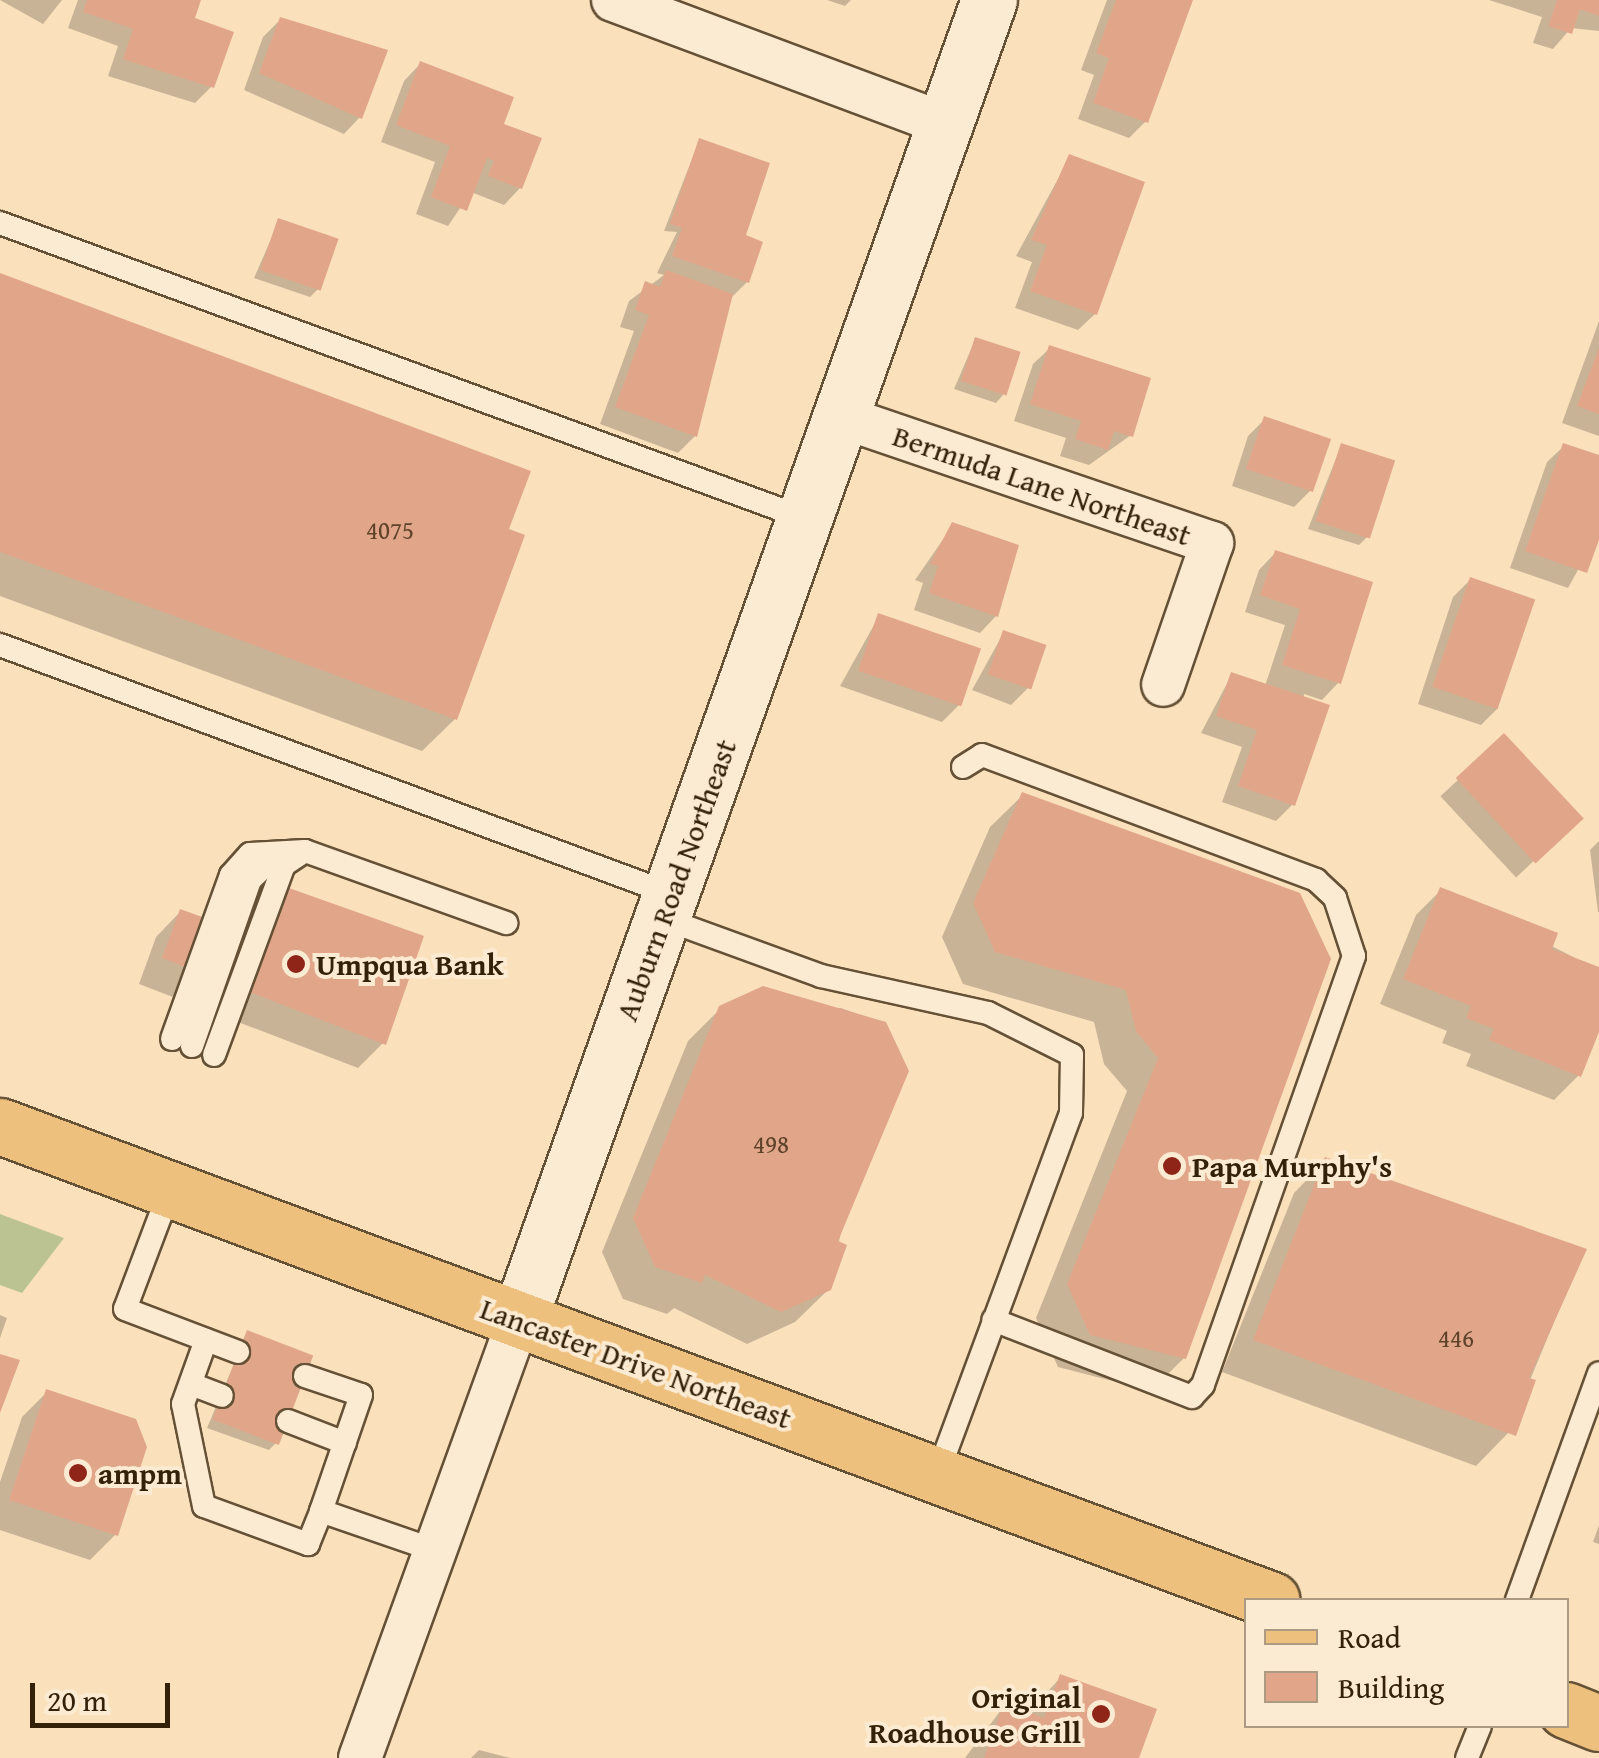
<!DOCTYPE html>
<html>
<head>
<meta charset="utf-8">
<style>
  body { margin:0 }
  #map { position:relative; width:1599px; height:1758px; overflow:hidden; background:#fbe0bc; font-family:"Gentium Book Plus",serif }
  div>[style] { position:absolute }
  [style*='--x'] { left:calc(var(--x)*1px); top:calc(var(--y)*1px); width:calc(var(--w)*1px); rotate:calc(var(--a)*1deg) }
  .green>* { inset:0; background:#bbc393 }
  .shadow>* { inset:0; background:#0003; transform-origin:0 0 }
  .building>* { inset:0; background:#e1a689; transform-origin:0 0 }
  .roads { filter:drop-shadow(2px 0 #655136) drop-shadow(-2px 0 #655136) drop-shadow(0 2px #655136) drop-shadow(0 -2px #655136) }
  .lane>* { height:22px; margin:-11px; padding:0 11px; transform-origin:11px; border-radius:11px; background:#fcebd3 }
  .street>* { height:42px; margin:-21px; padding:0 21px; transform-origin:21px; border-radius:21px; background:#fcebd3 }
  .secondary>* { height:55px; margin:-27.5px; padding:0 27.5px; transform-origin:27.5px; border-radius:27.5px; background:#fcebd3 }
  .primary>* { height:55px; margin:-27.5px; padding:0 27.5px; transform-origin:27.5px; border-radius:27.5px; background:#eec07e }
  .dots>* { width:28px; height:28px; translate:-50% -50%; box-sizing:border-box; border:5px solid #fcebd3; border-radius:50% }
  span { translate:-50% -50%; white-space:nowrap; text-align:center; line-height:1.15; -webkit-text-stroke:8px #fcebd3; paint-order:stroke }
  .number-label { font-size:25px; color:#5e422a }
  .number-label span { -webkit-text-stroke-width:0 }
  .street-label { font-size:30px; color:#33210a }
  .poi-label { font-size:30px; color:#33210a; font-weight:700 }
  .left { translate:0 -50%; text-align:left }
  .right { translate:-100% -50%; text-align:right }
  .legend { position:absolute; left:1244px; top:1598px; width:325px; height:130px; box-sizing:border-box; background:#fcebd3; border:2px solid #ac9a83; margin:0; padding:12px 18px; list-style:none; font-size:30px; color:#33210a }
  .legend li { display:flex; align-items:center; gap:20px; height:50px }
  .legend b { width:50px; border:2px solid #ac9a83 }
  .scale { position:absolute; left:30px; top:1683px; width:140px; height:45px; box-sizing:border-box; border:5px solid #33210a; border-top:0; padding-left:12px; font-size:30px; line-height:35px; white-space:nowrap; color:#33210a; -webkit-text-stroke:8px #fcebd3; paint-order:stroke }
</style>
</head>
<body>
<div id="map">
  <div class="green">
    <i style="clip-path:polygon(0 1214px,64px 1238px,22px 1293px,0 1285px)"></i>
  </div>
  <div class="shadow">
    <i style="clip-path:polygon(0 0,62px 0,43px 24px)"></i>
    <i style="clip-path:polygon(78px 0,199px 0,192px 19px,212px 86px,195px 103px,108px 76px,118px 46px,68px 28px)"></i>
    <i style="clip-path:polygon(827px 0,851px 0,845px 6px)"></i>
    <i style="clip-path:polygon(1107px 0,1190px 0,1146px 121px,1129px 138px,1078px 119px,1094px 75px,1081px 70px)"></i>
    <i style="clip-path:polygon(1489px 0,1599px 0,1599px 31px,1571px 28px,1553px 49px,1533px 43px,1542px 17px)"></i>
    <i style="clip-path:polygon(280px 20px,360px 117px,344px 134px,244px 90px,263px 37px)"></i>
    <i style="clip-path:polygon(420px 64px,501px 126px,520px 188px,504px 205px,471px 192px,448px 226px,416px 214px,435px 162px,381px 142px,404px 81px)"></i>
    <i style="clip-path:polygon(699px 141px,742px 237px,747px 282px,729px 300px,695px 436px,678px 453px,600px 424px,634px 331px,620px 327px,629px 301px,664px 275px,657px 273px,677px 232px,664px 231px)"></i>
    <i style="clip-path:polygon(1070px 157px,1095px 314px,1078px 330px,1015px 308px,1032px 262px,1016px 256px)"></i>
    <i style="clip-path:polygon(279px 221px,318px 289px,310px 297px,254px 278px)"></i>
    <i style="clip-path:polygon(0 276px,506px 530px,455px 719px,422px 751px,0 596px)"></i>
    <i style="clip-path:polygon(1599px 321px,1599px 436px,1562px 423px)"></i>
    <i style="clip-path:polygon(975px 340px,1003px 395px,996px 403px,954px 389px)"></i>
    <i style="clip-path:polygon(1050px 348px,1131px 435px,1089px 465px,1060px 456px,1066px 438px,1014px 421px,1033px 364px)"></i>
    <i style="clip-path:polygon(1265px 419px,1311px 490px,1294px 507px,1232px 486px,1248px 436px)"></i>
    <i style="clip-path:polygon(1341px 446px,1367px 537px,1359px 545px,1308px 529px)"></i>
    <i style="clip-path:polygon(1564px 446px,1599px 458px,1599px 532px,1568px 588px,1510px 568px,1547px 462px)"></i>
    <i style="clip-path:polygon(953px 525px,996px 616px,980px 633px,914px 610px,923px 583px,915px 580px)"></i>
    <i style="clip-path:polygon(1275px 553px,1338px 683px,1322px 700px,1304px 694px,1293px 804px,1276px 821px,1222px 802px,1242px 747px,1201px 733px,1232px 674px,1265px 686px,1285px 625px,1245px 612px,1259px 570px)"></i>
    <i style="clip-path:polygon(1470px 580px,1498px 708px,1481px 725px,1418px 704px,1453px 597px)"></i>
    <i style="clip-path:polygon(879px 616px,959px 705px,942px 722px,840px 686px)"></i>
    <i style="clip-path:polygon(1004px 632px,1028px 688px,1011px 705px,972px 690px)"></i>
    <i style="left:1504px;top:737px;width:111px;height:87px;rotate:47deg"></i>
    <i style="clip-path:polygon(1023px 795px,1298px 895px,1184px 1358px,1151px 1391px,1058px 1367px,1036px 1318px,1127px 1091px,1104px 1064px,1094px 1022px,963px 984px,942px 937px,990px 827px)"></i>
    <i style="clip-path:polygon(1599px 841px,1599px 912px,1598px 912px,1590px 850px)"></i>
    <i style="clip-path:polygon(1441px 890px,1599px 970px,1599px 1025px,1579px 1075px,1554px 1100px,1466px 1066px,1471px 1054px,1442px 1043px,1447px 1031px,1380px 1004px,1416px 915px)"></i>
    <i style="clip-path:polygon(290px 891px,383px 1043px,358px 1068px,139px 984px,156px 937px,181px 911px,256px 939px)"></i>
    <i style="clip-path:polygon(721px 1008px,841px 1008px,885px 1024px,829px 1289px,795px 1322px,747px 1344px,674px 1308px,667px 1314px,623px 1299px,602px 1252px,688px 1041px)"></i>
    <i style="clip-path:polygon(1326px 1160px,1584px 1250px,1508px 1433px,1476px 1466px,1222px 1372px,1294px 1193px)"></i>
    <i style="clip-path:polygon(0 1315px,7px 1318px,0 1338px)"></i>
    <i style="clip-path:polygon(247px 1333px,277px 1442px,269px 1450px,207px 1428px)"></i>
    <i style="clip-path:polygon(47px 1392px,115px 1535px,90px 1560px,0 1530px,0 1482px,22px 1417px)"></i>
    <i style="clip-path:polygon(1599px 1525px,1599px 1544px,1593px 1542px)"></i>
    <i style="clip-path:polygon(1061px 1677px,1136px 1758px,965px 1758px,1004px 1706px,1027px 1714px)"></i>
    <i style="clip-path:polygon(479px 1750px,510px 1758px,471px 1758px)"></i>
  </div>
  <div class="building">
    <i style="clip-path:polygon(87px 0,201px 0,195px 18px,234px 32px,214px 88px,123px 59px,133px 29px,83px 12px)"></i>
    <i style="clip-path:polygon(1116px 0,1193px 0,1148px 123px,1093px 103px,1109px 58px,1096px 53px)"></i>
    <i style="clip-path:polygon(1557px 0,1599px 0,1599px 16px,1580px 9px,1572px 34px,1548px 26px)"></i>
    <i style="clip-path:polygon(280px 17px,388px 50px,362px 119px,259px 73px)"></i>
    <i style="clip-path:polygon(420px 61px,514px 97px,504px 124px,542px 138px,522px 189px,488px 176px,494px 161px,487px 158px,467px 211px,431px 197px,450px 146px,396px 125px)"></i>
    <i style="clip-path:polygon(699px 138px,770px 163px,746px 235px,763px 242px,749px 283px,672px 256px,682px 228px,670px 224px)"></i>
    <i style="clip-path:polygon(1069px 154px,1145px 182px,1097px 315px,1030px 291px,1047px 245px,1031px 240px)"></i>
    <i style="left:278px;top:218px;width:64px;height:55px;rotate:19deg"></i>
    <i style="clip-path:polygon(666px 270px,733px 294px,697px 437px,615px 407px,649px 315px,635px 310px,645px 281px,660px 287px)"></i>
    <i style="clip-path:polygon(0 273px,531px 471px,509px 529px,525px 535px,457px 720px,0 552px)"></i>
    <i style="left:975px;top:337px;width:48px;height:46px;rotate:18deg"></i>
    <i style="clip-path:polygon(1049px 345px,1151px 378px,1133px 437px,1114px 431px,1108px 450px,1075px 439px,1081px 421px,1030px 404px)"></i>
    <i style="clip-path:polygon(1599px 348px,1599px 414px,1577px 406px)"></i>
    <i style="left:1264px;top:416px;width:71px;height:56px;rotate:19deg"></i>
    <i style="left:1341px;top:443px;width:57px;height:82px;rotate:18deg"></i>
    <i style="clip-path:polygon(1563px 443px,1599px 455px,1599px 540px,1587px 573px,1525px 551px)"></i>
    <i style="clip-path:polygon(952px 522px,1019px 545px,998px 617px,929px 593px,938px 566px,930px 564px)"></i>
    <i style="clip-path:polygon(1275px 550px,1373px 582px,1341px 684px,1282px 665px,1300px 609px,1260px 595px)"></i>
    <i style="left:1470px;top:577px;width:69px;height:116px;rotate:19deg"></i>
    <i style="left:878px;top:613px;width:109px;height:61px;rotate:19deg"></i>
    <i style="left:1003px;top:630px;width:46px;height:47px;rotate:19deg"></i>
    <i style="clip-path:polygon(1231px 672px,1330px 705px,1295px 806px,1238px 786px,1257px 730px,1216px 716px)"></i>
    <i style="left:1504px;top:733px;width:117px;height:66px;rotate:47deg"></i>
    <i style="clip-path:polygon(1022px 792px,1300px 893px,1331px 959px,1186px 1359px,1090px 1335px,1067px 1284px,1158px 1058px,1136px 1031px,1126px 990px,995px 952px,973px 903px)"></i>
    <i style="clip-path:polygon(1440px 887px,1558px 933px,1552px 949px,1599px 967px,1599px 1032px,1581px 1077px,1489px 1040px,1494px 1029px,1466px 1018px,1471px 1006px,1403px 979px)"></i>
    <i style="clip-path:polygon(289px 888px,424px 936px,386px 1045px,162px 958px,180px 909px,269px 941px)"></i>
    <i style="clip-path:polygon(763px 986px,886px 1022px,909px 1071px,838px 1241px,847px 1245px,831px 1290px,781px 1312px,705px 1275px,702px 1283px,655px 1267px,633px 1218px,719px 1006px)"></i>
    <i style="clip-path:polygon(1325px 1157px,1587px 1249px,1529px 1378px,1536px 1380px,1516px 1436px,1253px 1340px)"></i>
    <i style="left:247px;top:1330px;width:71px;height:96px;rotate:21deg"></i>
    <i style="clip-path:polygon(0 1354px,20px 1360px,0 1413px)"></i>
    <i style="clip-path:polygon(46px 1389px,136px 1419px,147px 1447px,118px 1536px,9px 1500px)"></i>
    <i style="clip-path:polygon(1060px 1674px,1157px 1709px,1139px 1758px,984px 1758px,1004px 1703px,1044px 1718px)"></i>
  </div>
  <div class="roads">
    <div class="lane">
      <i style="--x:0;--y:223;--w:856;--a:20.15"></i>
      <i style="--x:0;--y:645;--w:716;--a:20.36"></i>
      <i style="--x:963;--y:767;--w:22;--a:-32"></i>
      <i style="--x:982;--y:755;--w:357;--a:20.5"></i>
      <i style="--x:1316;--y:880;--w:26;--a:43"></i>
      <i style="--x:1335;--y:898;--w:61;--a:71.9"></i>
      <i style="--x:1354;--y:956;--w:455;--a:109.4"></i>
      <i style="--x:1203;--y:1385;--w:16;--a:133"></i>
      <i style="--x:1192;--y:1397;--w:213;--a:-158.8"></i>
      <i style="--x:662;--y:918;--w:169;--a:20"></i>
      <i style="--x:821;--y:976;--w:171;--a:12.5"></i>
      <i style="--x:988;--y:1013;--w:94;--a:26.6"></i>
      <i style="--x:1072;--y:1055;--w:58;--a:91"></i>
      <i style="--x:1071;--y:1113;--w:387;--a:110.3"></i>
      <i style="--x:172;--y:1039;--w:174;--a:-70.2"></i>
      <i style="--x:231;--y:875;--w:28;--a:-48"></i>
      <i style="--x:250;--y:854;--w:55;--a:-3.1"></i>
      <i style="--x:305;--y:851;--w:214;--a:19.7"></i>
      <i style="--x:192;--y:1046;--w:176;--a:-70.7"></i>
      <i style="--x:250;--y:880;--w:36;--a:-44"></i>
      <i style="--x:214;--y:1055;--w:202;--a:-69.8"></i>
      <i style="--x:284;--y:865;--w:25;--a:-34"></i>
      <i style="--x:170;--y:1190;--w:127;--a:110.7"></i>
      <i style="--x:125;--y:1309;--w:121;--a:20.8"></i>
      <i style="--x:206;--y:1340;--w:68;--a:109.8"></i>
      <i style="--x:183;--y:1404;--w:104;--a:78.4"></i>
      <i style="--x:204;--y:1506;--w:111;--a:20.1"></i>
      <i style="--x:308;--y:1544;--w:35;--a:-68"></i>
      <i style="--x:305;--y:1376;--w:59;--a:18.7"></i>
      <i style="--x:361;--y:1395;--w:123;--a:109"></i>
      <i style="--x:321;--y:1511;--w:120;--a:19"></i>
      <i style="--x:191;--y:1384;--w:33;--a:21"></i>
      <i style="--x:288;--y:1421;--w:61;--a:21.1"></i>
      <i style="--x:1517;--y:1600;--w:241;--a:-70.1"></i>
      <i style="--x:1467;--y:1758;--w:35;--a:-68"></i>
    </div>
    <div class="street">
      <i style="--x:613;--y:0;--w:354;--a:20.5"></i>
      <i style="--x:842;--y:417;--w:391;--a:18.8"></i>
      <i style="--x:1212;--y:543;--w:150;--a:109"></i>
      <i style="--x:360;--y:1758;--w:467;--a:-70.1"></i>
    </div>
    <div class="secondary">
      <i style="--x:519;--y:1319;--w:1400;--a:-70.39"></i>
    </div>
    <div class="primary">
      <i style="--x:0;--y:1126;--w:1357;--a:20.44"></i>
      <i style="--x:1566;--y:1710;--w:35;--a:22"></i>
    </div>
  </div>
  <div class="dots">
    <i style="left:296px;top:964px;background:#8f2418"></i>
    <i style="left:1172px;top:1166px;background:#8f2418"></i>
    <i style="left:78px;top:1473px;background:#8f2418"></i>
    <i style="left:1101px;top:1714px;background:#8f2418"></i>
  </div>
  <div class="number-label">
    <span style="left:390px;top:530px">4075</span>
    <span style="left:771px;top:1144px">498</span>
    <span style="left:1456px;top:1338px">446</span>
  </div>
  <div class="street-label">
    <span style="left:1042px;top:485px;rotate:19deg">Bermuda Lane Northeast</span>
    <span style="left:676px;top:880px;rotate:-70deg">Auburn Road Northeast</span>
    <span style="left:636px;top:1363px;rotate:20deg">Lancaster Drive Northeast</span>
  </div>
  <div class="poi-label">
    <span class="left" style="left:316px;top:964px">Umpqua Bank</span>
    <span class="left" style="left:1192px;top:1166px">Papa Murphy's</span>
    <span class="left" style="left:98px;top:1473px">ampm</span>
    <span class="right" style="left:1081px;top:1714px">Original<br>Roadhouse Grill</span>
  </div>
  <ul class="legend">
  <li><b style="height:12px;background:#eec07e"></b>Road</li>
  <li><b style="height:28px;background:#e1a689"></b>Building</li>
  </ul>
  <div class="scale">20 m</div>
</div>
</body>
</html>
